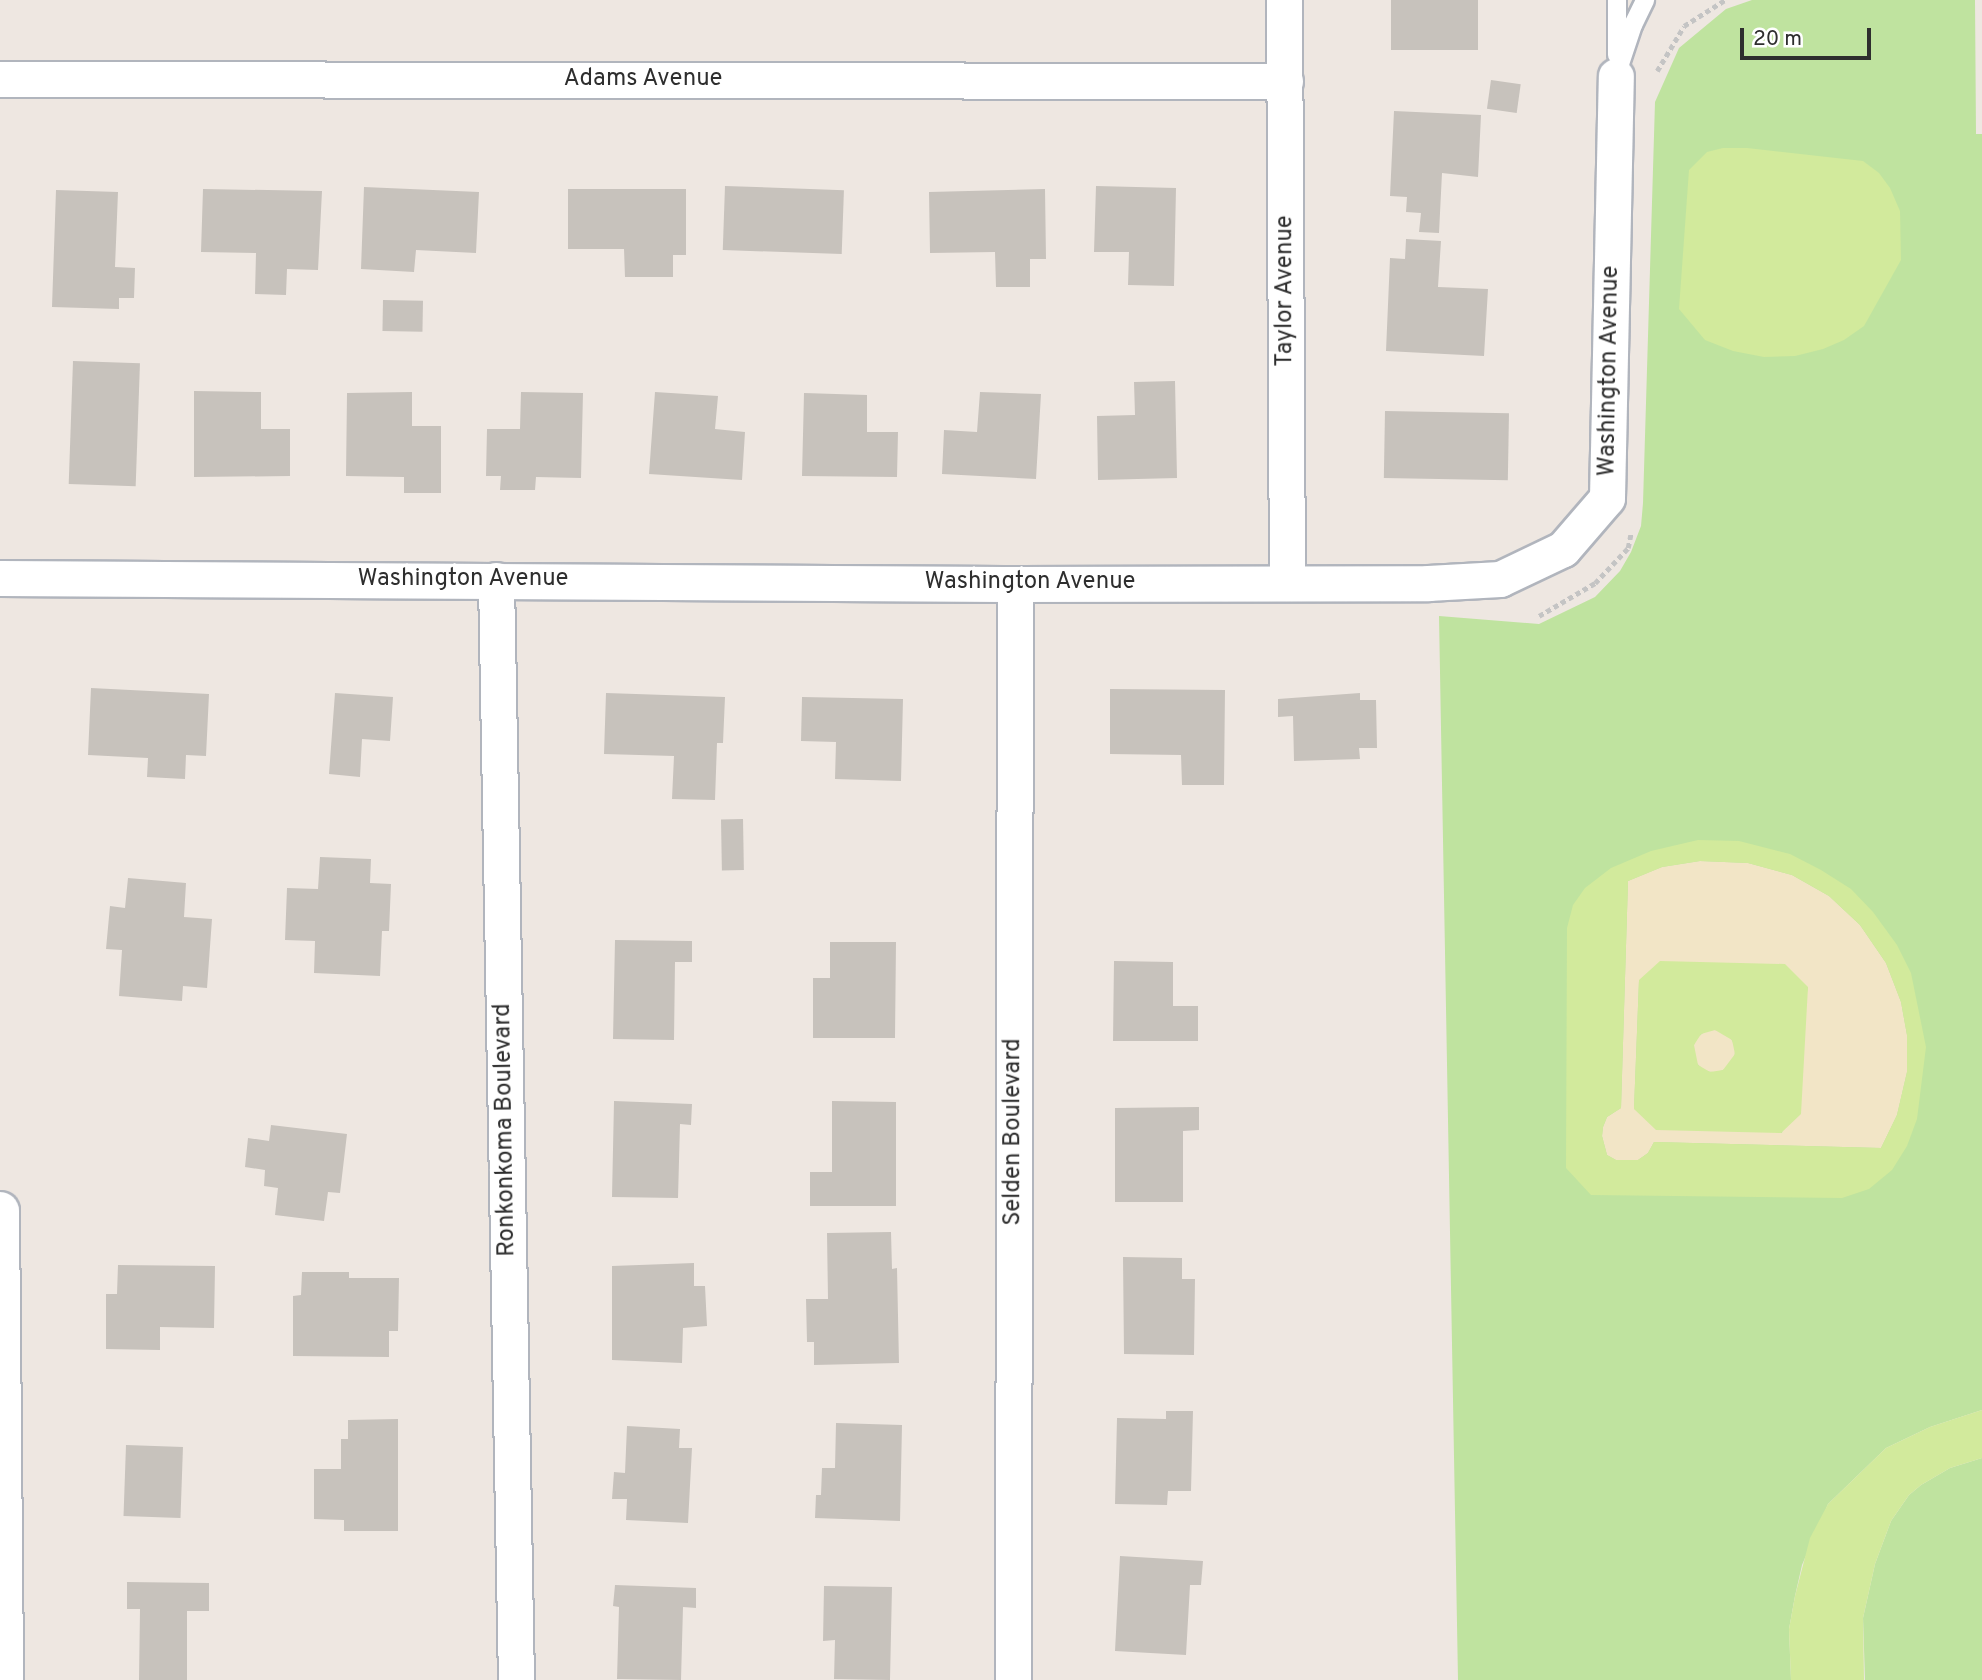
<!DOCTYPE html>
<html>
<head>
<meta charset="utf-8">
<style>
  body { margin:0 }
  #map { position:relative; width:1982px; height:1680px; overflow:hidden; background:#eee7e1; font-family:Overpass,sans-serif }
  div>[style] { position:absolute }
  [style*='--x'] { left:calc(var(--x)*1px); top:calc(var(--y)*1px); width:calc(var(--w)*1px); rotate:calc(var(--a)*1deg) }
  .green>* { inset:0; background:#bfe39f }
  .sand>* { inset:0; background:#f2e5c6 }
  .round { border-radius:50% }
  .pitch>* { inset:0; background:#d2ea9c }
  .building>* { inset:0; background:#c7c2bc; transform-origin:0 0 }
  .path>* { height:4.5px; margin-top:-2.25px; transform-origin:0; background:repeating-linear-gradient(90deg,#c4c4c4 0 5px,transparent 0 8.5px) }
  .roads { filter:drop-shadow(2px 0 #b1b5bd) drop-shadow(-2px 0 #b1b5bd) drop-shadow(0 2px #b1b5bd) drop-shadow(0 -2px #b1b5bd) }
  .service>* { height:18px; margin:-9px; padding:0 9px; transform-origin:9px; border-radius:9px; background:#fff }
  .minor>* { height:35px; margin:-17.5px; padding:0 17.5px; transform-origin:17.5px; border-radius:17.5px; background:#fff }
  .tertiary>* { height:38px; margin:-19px; padding:0 19px; transform-origin:19px; border-radius:19px; background:#fff }
  span { translate:-50% -50%; white-space:nowrap; text-align:center; line-height:1.15; -webkit-text-stroke:5px #fff; paint-order:stroke }
  .street-label { font-size:24px; color:#2e2e2e }
  .scale { position:absolute; left:1740px; top:28px; width:131px; height:32px; box-sizing:border-box; border:4px solid #2e2e2e; border-top:0; padding-left:9px; font-size:21px; line-height:24px; white-space:nowrap; color:#2e2e2e; -webkit-text-stroke:5px #fff; paint-order:stroke }
</style>
</head>
<body>
<div id="map">
  <div class="green">
    <i style="clip-path:polygon(1752px 0,1975px 0,1976px 134px,1982px 134px,1982px 1410px,1930px 1427px,1886px 1448px,1828px 1504px,1802px 1565px,1795px 1596px,1789px 1629px,1791px 1680px,1458px 1680px,1439px 616px,1539px 624px,1595px 597px,1620px 571px,1631px 552px,1641px 526px,1643px 503px,1655px 102px,1679px 48px,1726px 9px)"></i>
    <i style="clip-path:polygon(1982px 1458px,1982px 1680px,1865px 1680px,1863px 1618px,1875px 1564px,1891px 1521px,1909px 1495px,1921px 1485px,1950px 1468px)"></i>
  </div>
  <div class="sand">
    <i style="clip-path:polygon(evenodd,1700px 861px,1748px 863px,1792px 875px,1829px 896px,1860px 925px,1886px 963px,1901px 1002px,1907px 1035px,1907px 1072px,1897px 1115px,1881px 1148px,1654px 1142px,1648px 1153px,1638px 1160px,1616px 1160px,1607px 1155px,1602px 1136px,1603px 1127px,1607px 1117px,1621px 1108px,1628px 881px,1662px 867px,1700px 861px,1639px 981px,1808px 987px,1782px 1133px,1634px 1109px,1639px 981px)"></i>
    <i class="round" style="left:1693px;top:1030px;width:42px;height:42px"></i>
  </div>
  <div class="pitch">
    <i style="clip-path:polygon(1723px 148px,1747px 148px,1863px 161px,1879px 173px,1890px 188px,1900px 211px,1901px 260px,1864px 326px,1844px 340px,1823px 349px,1795px 356px,1764px 357px,1733px 351px,1705px 340px,1679px 309px,1689px 170px,1707px 152px)"></i>
    <i style="clip-path:polygon(evenodd,1698px 840px,1739px 841px,1790px 854px,1821px 870px,1851px 889px,1873px 912px,1897px 945px,1911px 973px,1926px 1047px,1917px 1119px,1907px 1146px,1892px 1170px,1869px 1189px,1842px 1198px,1591px 1195px,1566px 1168px,1567px 928px,1573px 905px,1585px 888px,1611px 868px,1651px 851px,1698px 840px,1700px 861px,1748px 863px,1792px 875px,1829px 896px,1860px 925px,1886px 963px,1901px 1002px,1907px 1035px,1907px 1072px,1897px 1115px,1881px 1148px,1654px 1142px,1648px 1153px,1638px 1160px,1616px 1160px,1607px 1155px,1602px 1136px,1603px 1127px,1607px 1117px,1621px 1108px,1628px 881px,1662px 867px,1700px 861px)"></i>
    <i style="clip-path:polygon(evenodd,1660px 961px,1785px 964px,1808px 987px,1801px 1114px,1781px 1133px,1656px 1130px,1634px 1109px,1639px 980px,1660px 961px,1715px 1030px,1732px 1040px,1735px 1054px,1723px 1070px,1710px 1072px,1698px 1065px,1694px 1045px,1701px 1034px,1715px 1030px)"></i>
    <i style="clip-path:polygon(1982px 1410px,1982px 1458px,1950px 1468px,1921px 1485px,1909px 1495px,1891px 1521px,1875px 1564px,1863px 1618px,1864px 1680px,1791px 1680px,1789px 1629px,1795px 1596px,1810px 1538px,1828px 1504px,1886px 1448px,1930px 1427px)"></i>
  </div>
  <div class="building">
    <i style="left:1391px;top:0;width:87px;height:50px"></i>
    <i style="left:1491px;top:80px;width:30px;height:29px;rotate:8deg"></i>
    <i style="clip-path:polygon(1394px 111px,1481px 115px,1478px 177px,1442px 173px,1439px 233px,1419px 232px,1421px 213px,1406px 212px,1407px 197px,1390px 196px)"></i>
    <i style="left:725px;top:186px;width:119px;height:64px;rotate:2deg"></i>
    <i style="clip-path:polygon(1096px 186px,1176px 188px,1174px 286px,1128px 285px,1129px 252px,1094px 252px)"></i>
    <i style="clip-path:polygon(364px 187px,479px 192px,476px 253px,416px 250px,414px 272px,361px 269px)"></i>
    <i style="clip-path:polygon(203px 189px,322px 191px,318px 270px,287px 269px,286px 295px,255px 294px,256px 253px,201px 252px)"></i>
    <i style="clip-path:polygon(568px 189px,686px 189px,686px 255px,673px 255px,673px 277px,625px 277px,624px 249px,568px 249px)"></i>
    <i style="clip-path:polygon(1045px 189px,1046px 259px,1030px 259px,1030px 287px,996px 287px,995px 252px,930px 253px,929px 192px)"></i>
    <i style="clip-path:polygon(56px 190px,118px 192px,115px 267px,135px 268px,134px 298px,119px 298px,119px 309px,52px 307px)"></i>
    <i style="clip-path:polygon(1406px 239px,1441px 241px,1438px 287px,1488px 289px,1484px 356px,1386px 351px,1390px 258px,1405px 259px)"></i>
    <i style="left:383px;top:300px;width:40px;height:31px;rotate:1deg"></i>
    <i style="left:73px;top:361px;width:67px;height:123px;rotate:2deg"></i>
    <i style="clip-path:polygon(1175px 381px,1177px 478px,1098px 480px,1097px 416px,1135px 415px,1134px 382px)"></i>
    <i style="clip-path:polygon(194px 391px,261px 392px,261px 429px,290px 429px,290px 476px,194px 477px)"></i>
    <i style="clip-path:polygon(412px 392px,412px 426px,441px 426px,441px 493px,404px 493px,404px 477px,346px 476px,347px 393px)"></i>
    <i style="clip-path:polygon(521px 392px,583px 393px,581px 478px,536px 477px,535px 490px,500px 490px,501px 476px,486px 476px,487px 429px,520px 429px)"></i>
    <i style="clip-path:polygon(655px 392px,718px 396px,715px 429px,745px 432px,742px 480px,649px 474px)"></i>
    <i style="clip-path:polygon(980px 392px,1041px 394px,1036px 479px,942px 474px,944px 430px,977px 432px)"></i>
    <i style="clip-path:polygon(804px 393px,867px 395px,867px 432px,898px 432px,897px 477px,802px 476px)"></i>
    <i style="left:1385px;top:411px;width:124px;height:67px;rotate:1deg"></i>
    <i style="clip-path:polygon(91px 688px,209px 694px,206px 756px,186px 755px,185px 779px,147px 777px,148px 758px,88px 755px)"></i>
    <i style="clip-path:polygon(1110px 689px,1225px 690px,1224px 785px,1182px 785px,1181px 755px,1110px 754px)"></i>
    <i style="clip-path:polygon(335px 693px,393px 697px,390px 741px,362px 739px,360px 777px,329px 774px)"></i>
    <i style="clip-path:polygon(606px 693px,725px 697px,723px 743px,717px 743px,715px 800px,672px 799px,674px 756px,604px 754px)"></i>
    <i style="clip-path:polygon(1360px 693px,1360px 700px,1376px 700px,1377px 748px,1359px 748px,1360px 759px,1294px 761px,1293px 716px,1278px 717px,1278px 699px)"></i>
    <i style="clip-path:polygon(802px 697px,903px 699px,901px 781px,835px 779px,836px 742px,801px 741px)"></i>
    <i style="left:743px;top:819px;width:51px;height:22px;rotate:89deg"></i>
    <i style="clip-path:polygon(320px 857px,371px 859px,370px 883px,391px 884px,389px 931px,382px 931px,380px 976px,314px 973px,315px 941px,285px 940px,287px 888px,318px 889px)"></i>
    <i style="clip-path:polygon(128px 878px,186px 883px,184px 917px,212px 919px,207px 988px,183px 986px,182px 1001px,119px 996px,122px 950px,106px 949px,110px 906px,125px 908px)"></i>
    <i style="clip-path:polygon(615px 940px,692px 941px,692px 962px,675px 962px,674px 1040px,613px 1039px)"></i>
    <i style="clip-path:polygon(830px 942px,896px 942px,895px 1038px,813px 1038px,813px 978px,830px 978px)"></i>
    <i style="clip-path:polygon(1114px 961px,1173px 962px,1173px 1006px,1198px 1006px,1198px 1041px,1113px 1041px)"></i>
    <i style="clip-path:polygon(614px 1101px,692px 1104px,691px 1125px,680px 1124px,678px 1198px,612px 1197px)"></i>
    <i style="clip-path:polygon(832px 1101px,896px 1102px,896px 1206px,810px 1206px,810px 1172px,832px 1172px)"></i>
    <i style="clip-path:polygon(1199px 1107px,1199px 1130px,1183px 1131px,1183px 1202px,1115px 1202px,1115px 1108px)"></i>
    <i style="clip-path:polygon(271px 1125px,347px 1134px,340px 1193px,328px 1192px,324px 1221px,275px 1215px,278px 1188px,264px 1186px,265px 1170px,245px 1167px,248px 1138px,269px 1141px)"></i>
    <i style="clip-path:polygon(891px 1232px,892px 1269px,897px 1268px,899px 1363px,814px 1365px,814px 1342px,807px 1342px,806px 1299px,828px 1299px,827px 1233px)"></i>
    <i style="clip-path:polygon(1123px 1257px,1182px 1258px,1182px 1279px,1195px 1279px,1194px 1355px,1124px 1354px)"></i>
    <i style="clip-path:polygon(694px 1263px,694px 1286px,705px 1286px,707px 1326px,683px 1328px,682px 1363px,612px 1360px,612px 1266px)"></i>
    <i style="clip-path:polygon(118px 1265px,215px 1266px,214px 1328px,160px 1327px,160px 1350px,106px 1349px,106px 1294px,117px 1294px)"></i>
    <i style="clip-path:polygon(302px 1272px,349px 1272px,349px 1278px,399px 1278px,398px 1331px,389px 1331px,389px 1357px,293px 1356px,293px 1296px,301px 1295px)"></i>
    <i style="clip-path:polygon(1166px 1411px,1193px 1411px,1191px 1491px,1168px 1491px,1167px 1505px,1115px 1504px,1117px 1418px,1166px 1419px)"></i>
    <i style="clip-path:polygon(398px 1419px,398px 1531px,344px 1531px,344px 1520px,314px 1519px,314px 1469px,341px 1469px,341px 1439px,348px 1439px,348px 1420px)"></i>
    <i style="clip-path:polygon(836px 1423px,902px 1425px,900px 1521px,815px 1518px,816px 1495px,821px 1495px,822px 1468px,835px 1468px)"></i>
    <i style="clip-path:polygon(627px 1426px,680px 1429px,679px 1448px,692px 1448px,688px 1523px,626px 1520px,627px 1499px,612px 1499px,614px 1472px,625px 1473px)"></i>
    <i style="left:126px;top:1445px;width:57px;height:71px;rotate:2deg"></i>
    <i style="clip-path:polygon(1120px 1556px,1203px 1561px,1201px 1585px,1190px 1585px,1186px 1655px,1115px 1651px)"></i>
    <i style="clip-path:polygon(127px 1582px,209px 1583px,209px 1611px,187px 1611px,187px 1680px,139px 1680px,140px 1609px,127px 1609px)"></i>
    <i style="clip-path:polygon(615px 1585px,696px 1588px,696px 1608px,683px 1607px,681px 1680px,617px 1679px,619px 1607px,613px 1606px)"></i>
    <i style="clip-path:polygon(824px 1586px,892px 1587px,890px 1680px,834px 1679px,835px 1640px,823px 1641px)"></i>
  </div>
  <div class="path">
    <i style="--x:1657;--y:71;--w:52;--a:-59"></i>
    <i style="--x:1684;--y:26;--w:49;--a:-32.4"></i>
    <i style="--x:1539;--y:616;--w:65;--a:-30.5"></i>
    <i style="--x:1595;--y:583;--w:48;--a:-46.7"></i>
    <i style="--x:1628;--y:548;--w:15;--a:-79"></i>
  </div>
  <div class="roads">
    <div class="service">
      <i style="--x:1617;--y:55;--w:55;--a:-90"></i>
      <i style="--x:1616;--y:76;--w:54;--a:-71.6"></i>
      <i style="--x:1633;--y:25;--w:28;--a:-64"></i>
    </div>
    <div class="minor">
      <i style="--x:1284;--y:0;--w:583;--a:89.71"></i>
      <i style="--x:0;--y:79;--w:1285;--a:0.09"></i>
      <i style="--x:0;--y:578;--w:1015;--a:0.34"></i>
      <i style="--x:1015;--y:584;--w:413;--a:-0.1"></i>
      <i style="--x:1428;--y:583;--w:72;--a:-3.2"></i>
      <i style="--x:1500;--y:579;--w:70;--a:-25.5"></i>
      <i style="--x:1563;--y:549;--w:67;--a:-49.2"></i>
      <i style="--x:1607;--y:498;--w:422;--a:-88.8"></i>
      <i style="--x:496;--y:580;--w:1100;--a:88.96"></i>
      <i style="--x:1013;--y:1680;--w:1096;--a:-89.9"></i>
    </div>
    <div class="tertiary">
      <i style="--x:0;--y:1211;--w:469;--a:89.5"></i>
    </div>
  </div>
  <div class="street-label">
    <span style="left:643px;top:80px">Adams Avenue</span>
    <span style="left:1286px;top:291px;rotate:-90deg">Taylor Avenue</span>
    <span style="left:1610px;top:371px;rotate:-89deg">Washington Avenue</span>
    <span style="left:463px;top:580px">Washington Avenue</span>
    <span style="left:1030px;top:583px">Washington Avenue</span>
    <span style="left:506px;top:1130px;rotate:-91deg">Ronkonkoma Boulevard</span>
    <span style="left:1014px;top:1132px;rotate:-90deg">Selden Boulevard</span>
  </div>
  <div class="scale">20 m</div>
</div>
</body>
</html>
